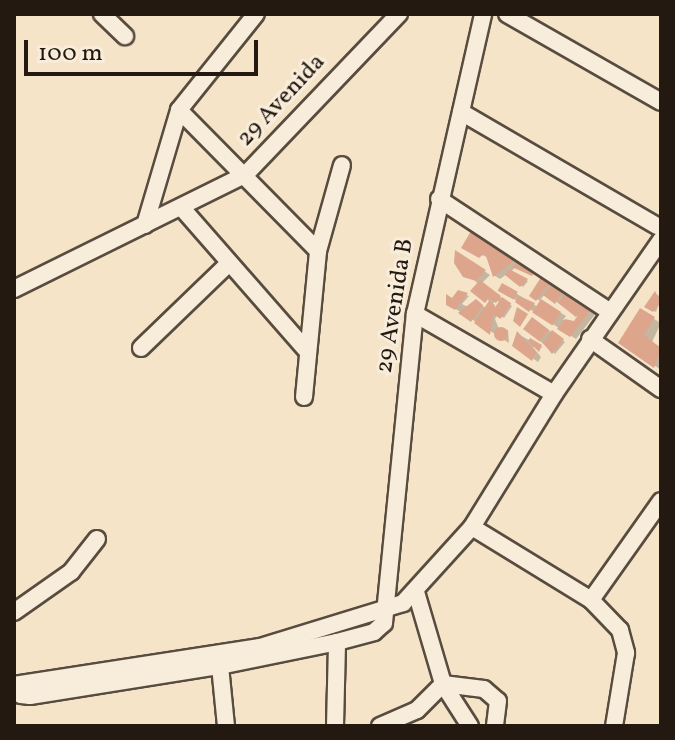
<!DOCTYPE html>
<html>
<head>
<meta charset="utf-8">
<style>
  body { margin:0 }
  #map { position:relative; width:675px; height:740px; overflow:hidden; background:#f5e4c8; font-family:Vollkorn,serif }
  div>[style] { position:absolute }
  [style*='--x'] { left:calc(var(--x)*1px); top:calc(var(--y)*1px); width:calc(var(--w)*1px); rotate:calc(var(--a)*1deg) }
  .shadow>* { inset:0; background:#0003 }
  .building>* { inset:0; background:#dda58c; transform-origin:0 0 }
  .round { border-radius:50% }
  .roads { filter:drop-shadow(2px 0 #584c3f) drop-shadow(-2px 0 #584c3f) drop-shadow(0 2px #584c3f) drop-shadow(0 -2px #584c3f) }
  .street>* { height:16px; margin:-8px; padding:0 8px; transform-origin:8px; border-radius:8px; background:#f8eddb }
  span { translate:-50% -50%; white-space:nowrap; text-align:center; line-height:1.15; -webkit-text-stroke:6px #f8eddb; paint-order:stroke }
  .street-label { font-size:24px; color:#231911 }
  .frame { position:absolute; inset:0; border:16px solid #231911; pointer-events:none }
  .scale { position:absolute; left:24px; top:40px; width:234px; height:36px; box-sizing:border-box; border:4px solid #231911; border-top:0; padding-left:10px; font-size:24px; line-height:28px; white-space:nowrap; color:#231911; -webkit-text-stroke:6px #f8eddb; paint-order:stroke }
</style>
</head>
<body>
<div id="map">
  <div class="shadow">
    <i style="clip-path:polygon(471px 233px,521px 261px,535px 275px,516px 267px,510px 272px,528px 281px,523px 287px,507px 274px,500px 279px,495px 276px,489px 258px,463px 247px)"></i>
    <i style="clip-path:polygon(evenodd,457px 253px,490px 275px,482px 283px,512px 306px,504px 318px,498px 314px,495px 319px,499px 329px,508px 330px,509px 343px,448px 304px,459px 292px,469px 296px,462px 304px,470px 308px,476px 302px,486px 308px,490px 303px,457px 253px,496px 300px,501px 303px,497px 308px,492px 305px,496px 300px)"></i>
    <i style="clip-path:polygon(evenodd,544px 276px,596px 313px,576px 339px,500px 290px,503px 285px,538px 307px,542px 302px,531px 296px,544px 276px,545px 294px,579px 317px,575px 323px,563px 320px,566px 316px,540px 300px,545px 294px)"></i>
    <i style="clip-path:polygon(656px 294px,661px 297px,656px 312px,647px 307px)"></i>
    <i style="clip-path:polygon(640px 311px,661px 323px,652px 342px,661px 348px,661px 370px,621px 342px)"></i>
    <i style="clip-path:polygon(538px 322px,565px 342px,555px 354px,526px 329px)"></i>
    <i style="clip-path:polygon(518px 334px,543px 348px,533px 347px,541px 357px,538px 362px,514px 345px)"></i>
  </div>
  <div class="building">
    <i style="clip-path:polygon(471px 231px,519px 257px,493px 277px,485px 253px,479px 258px,461px 248px)"></i>
    <i style="clip-path:polygon(455px 250px,486px 270px,476px 281px,463px 277px,454px 263px)"></i>
    <i style="clip-path:polygon(521px 258px,535px 269px,532px 276px,512px 267px)"></i>
    <i style="clip-path:polygon(509px 269px,528px 279px,520px 287px,505px 275px)"></i>
    <i style="clip-path:polygon(543px 274px,552px 280px,536px 301px,529px 296px)"></i>
    <i style="clip-path:polygon(480px 280px,501px 296px,496px 303px,489px 298px,485px 303px,470px 291px)"></i>
    <i style="clip-path:polygon(554px 282px,564px 290px,555px 304px,543px 295px)"></i>
    <i style="left:502px;top:283px;width:18px;height:9px;rotate:29deg"></i>
    <i style="clip-path:polygon(458px 290px,468px 293px,455px 310px,446px 305px,446px 294px,452px 298px)"></i>
    <i style="left:567px;top:291px;width:23px;height:15px;rotate:38deg"></i>
    <i style="clip-path:polygon(655px 291px,661px 303px,653px 312px,644px 307px)"></i>
    <i style="clip-path:polygon(519px 296px,535px 303px,529px 312px,515px 302px)"></i>
    <i style="left:502px;top:297px;width:11px;height:19px;rotate:34deg"></i>
    <i style="clip-path:polygon(476px 299px,483px 305px,471px 322px,458px 313px)"></i>
    <i style="left:541px;top:299px;width:24px;height:16px;rotate:33deg"></i>
    <i style="clip-path:polygon(489px 301px,495px 305px,490px 335px,474px 323px)"></i>
    <i style="clip-path:polygon(585px 305px,592px 308px,570px 337px,557px 329px,565px 319px,574px 321px)"></i>
    <i style="clip-path:polygon(517px 307px,528px 314px,520px 327px,513px 321px)"></i>
    <i style="clip-path:polygon(640px 308px,655px 317px,644px 335px,661px 348px,654px 368px,618px 343px)"></i>
    <i style="left:532px;top:317px;width:21px;height:15px;rotate:37deg"></i>
    <i class="round" style="left:494px;top:327px;width:14px;height:14px"></i>
    <i style="clip-path:polygon(552px 330px,564px 339px,552px 354px,543px 343px)"></i>
    <i style="clip-path:polygon(517px 331px,536px 352px,532px 361px,512px 346px)"></i>
    <i style="clip-path:polygon(530px 338px,542px 345px,539px 352px,528px 341px)"></i>
  </div>
  <div class="roads">
    <div class="street">
      <i style="--x:102;--y:14;--w:32;--a:44"></i>
      <i style="--x:507;--y:14;--w:177;--a:29.7"></i>
      <i style="--x:179;--y:110;--w:198;--a:45.4"></i>
      <i style="--x:461;--y:112;--w:227;--a:30.2"></i>
      <i style="--x:439;--y:199;--w:204;--a:33.4"></i>
      <i style="--x:181;--y:207;--w:191;--a:48.8"></i>
      <i style="--x:145;--y:225;--w:120;--a:-73.5"></i>
      <i style="--x:179;--y:110;--w:123;--a:-51.3"></i>
      <i style="--x:14;--y:289;--w:258;--a:-26.3"></i>
      <i style="--x:245;--y:175;--w:223;--a:-46.3"></i>
      <i style="--x:415;--y:314;--w:160;--a:29.9"></i>
      <i style="--x:590;--y:339;--w:87;--a:35.2"></i>
      <i style="--x:141;--y:348;--w:120;--a:-44"></i>
      <i style="--x:304;--y:397;--w:147;--a:-84.5"></i>
      <i style="--x:318;--y:251;--w:89;--a:-74.4"></i>
      <i style="--x:472;--y:527;--w:140;--a:31.5"></i>
      <i style="--x:591;--y:600;--w:42;--a:46"></i>
      <i style="--x:620;--y:630;--w:24;--a:75"></i>
      <i style="--x:626;--y:653;--w:74;--a:99.3"></i>
      <i style="--x:416;--y:592;--w:96;--a:73.6"></i>
      <i style="--x:443;--y:684;--w:50;--a:57.3"></i>
      <i style="--x:591;--y:600;--w:121;--a:-54.7"></i>
      <i style="--x:14;--y:612;--w:70;--a:-35.1"></i>
      <i style="--x:71;--y:572;--w:42;--a:-51.8"></i>
      <i style="--x:220;--y:666;--w:60;--a:84.3"></i>
      <i style="--x:14;--y:685;--w:12;--a:55"></i>
      <i style="--x:21;--y:695;--w:9;--a:6"></i>
      <i style="--x:30;--y:696;--w:192;--a:-9"></i>
      <i style="--x:220;--y:666;--w:119;--a:-11.6"></i>
      <i style="--x:337;--y:642;--w:38;--a:-15"></i>
      <i style="--x:374;--y:632;--w:13;--a:-42"></i>
      <i style="--x:384;--y:623;--w:311;--a:-84.3"></i>
      <i style="--x:415;--y:314;--w:308;--a:-77.2"></i>
      <i style="--x:14;--y:685;--w:249;--a:-8.8"></i>
      <i style="--x:260;--y:647;--w:150;--a:-17.1"></i>
      <i style="--x:403;--y:603;--w:103;--a:-47.8"></i>
      <i style="--x:472;--y:527;--w:156;--a:-58.3"></i>
      <i style="--x:554;--y:394;--w:188;--a:-55.2"></i>
      <i style="--x:335;--y:726;--w:84;--a:-88.6"></i>
      <i style="--x:380;--y:726;--w:40;--a:-23.4"></i>
      <i style="--x:417;--y:710;--w:37;--a:-45"></i>
      <i style="--x:443;--y:684;--w:41;--a:7"></i>
      <i style="--x:484;--y:689;--w:18;--a:41"></i>
      <i style="--x:498;--y:701;--w:25;--a:97"></i>
    </div>
  </div>
  <div class="street-label">
    <span style="left:282px;top:101px;rotate:-47deg">29 Avenida</span>
    <span style="left:396px;top:306px;rotate:-81deg">29 Avenida B</span>
  </div>
  <div class="frame"></div>
  <div class="scale">100 m</div>
</div>
</body>
</html>
